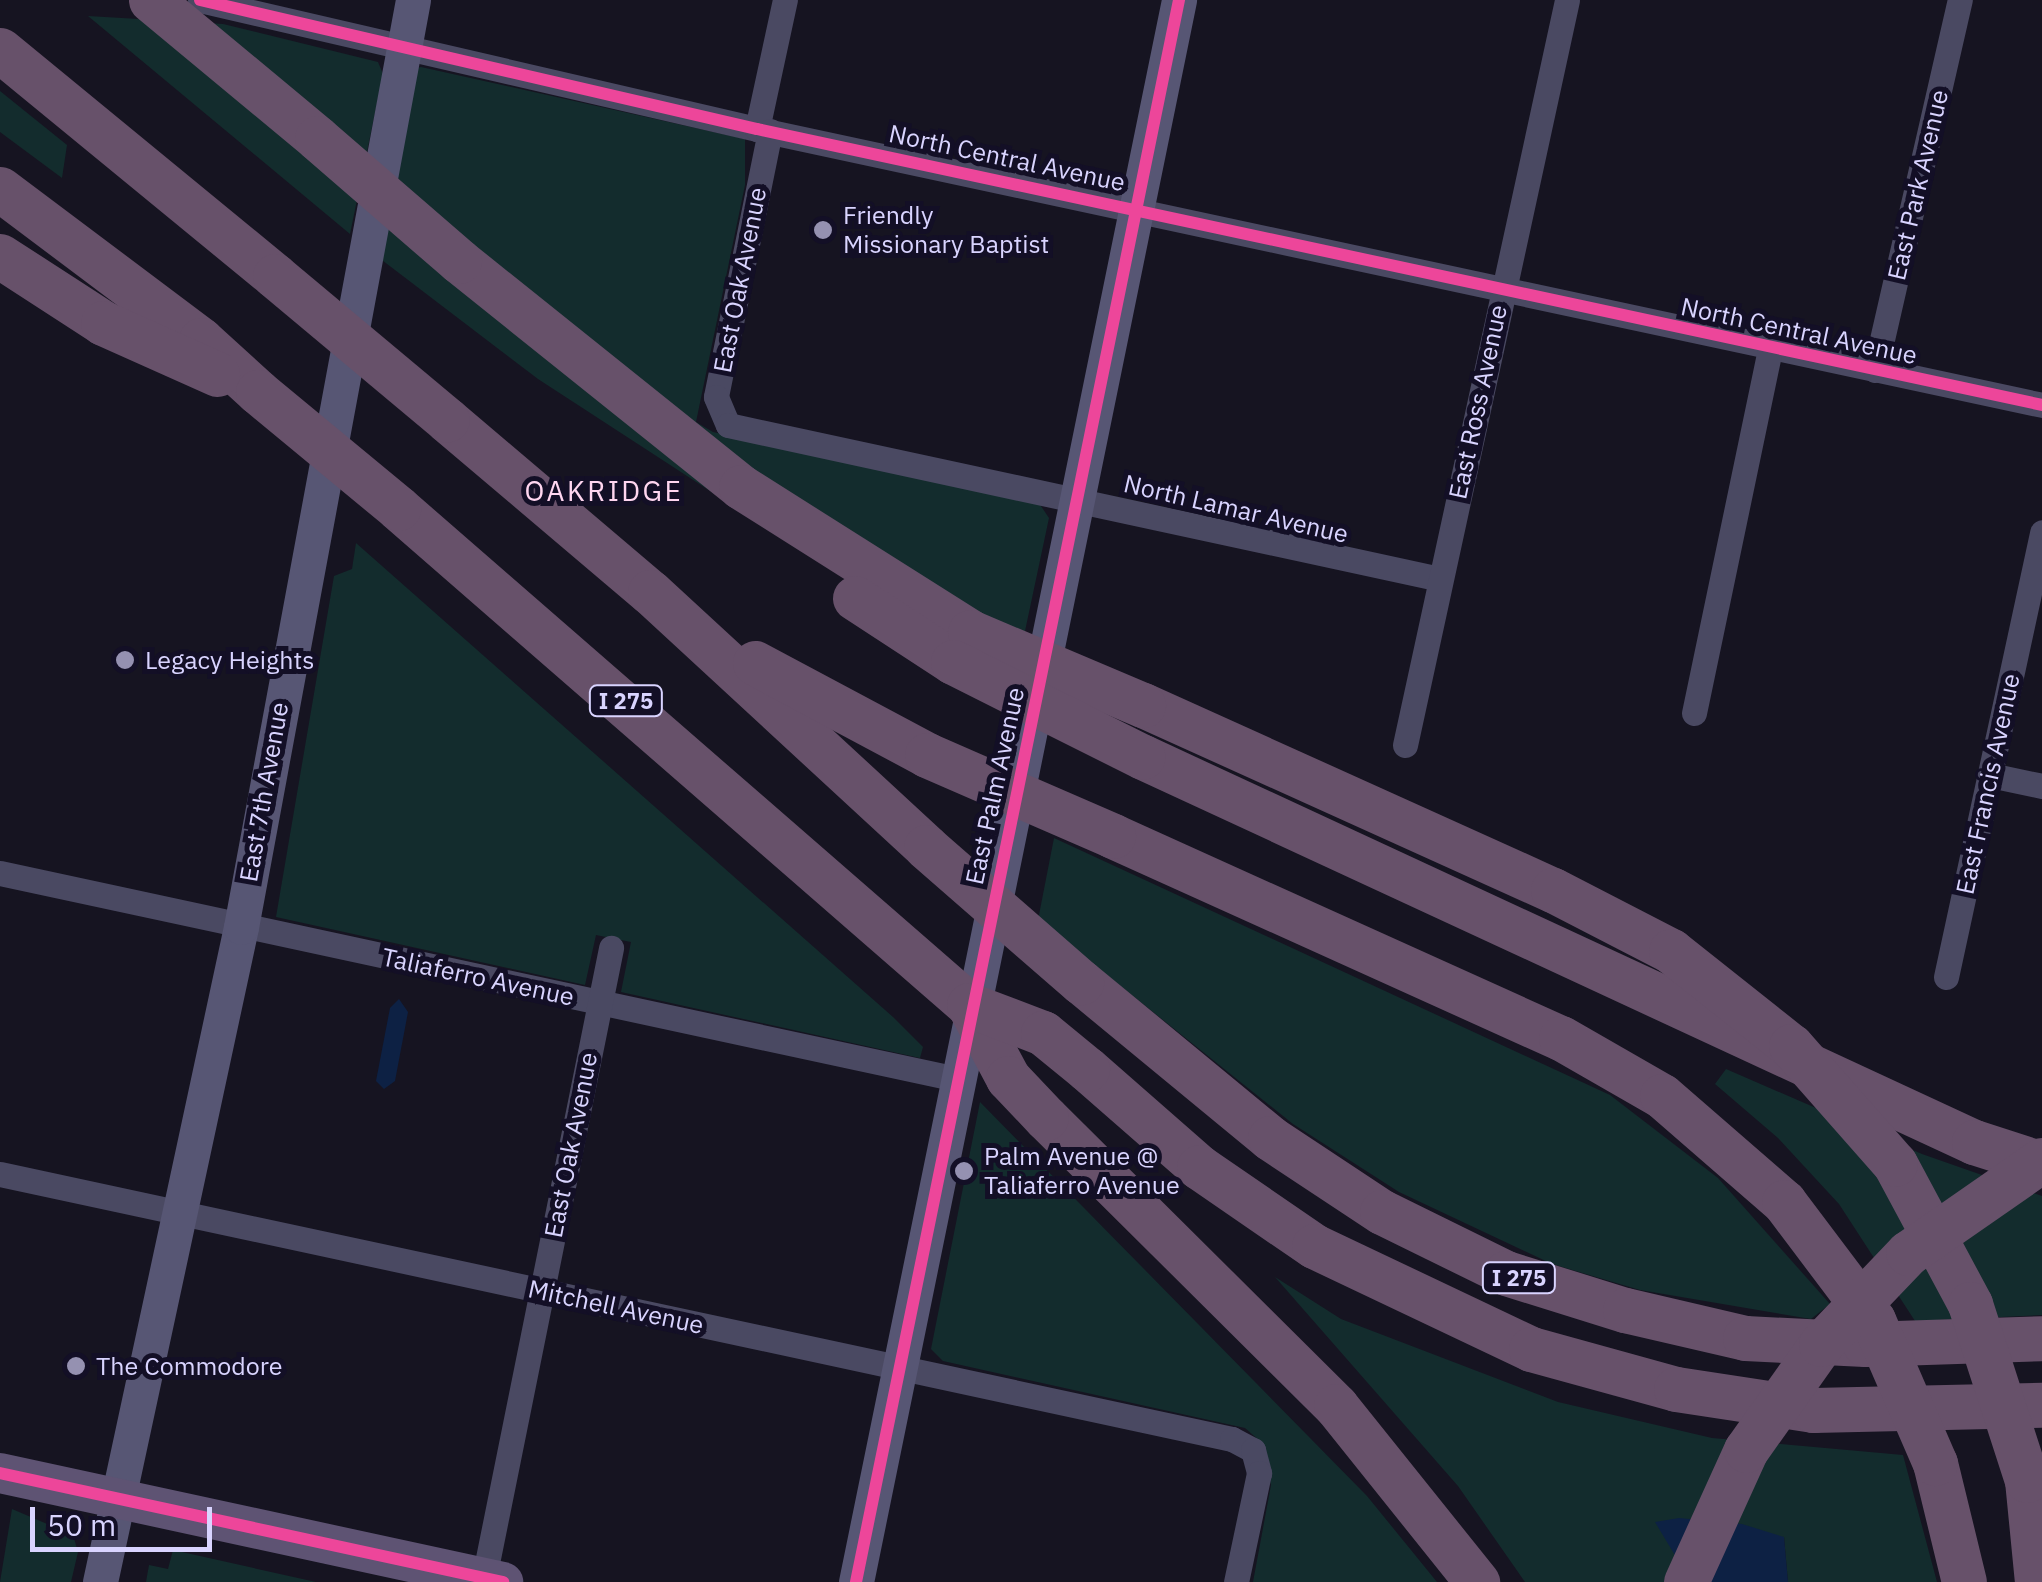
<!DOCTYPE html>
<html>
<head>
<meta charset="utf-8">
<style>
  body { margin:0 }
  #map { position:relative; width:2042px; height:1582px; overflow:hidden; background:#161421; font-family:"IBM Plex Sans",sans-serif }
  div>[style] { position:absolute }
  [style*='--x'] { left:calc(var(--x)*1px); top:calc(var(--y)*1px); width:calc(var(--w)*1px); rotate:calc(var(--a)*1deg) }
  .green>* { inset:0; background:#132c2d }
  .water>* { inset:0; background:#0d2144 }
  .street>* { height:25px; margin:-12.5px; padding:0 12.5px; transform-origin:12.5px; border-radius:12.5px; background:#4a4962 }
  .secondary>* { height:35px; margin:-17.5px; padding:0 17.5px; transform-origin:17.5px; border-radius:17.5px; background:#575674 }
  .primary>* { height:40px; margin:-20px; padding:0 20px; transform-origin:20px; border-radius:20px; background:#5e5373 }
  .highway>* { height:45px; margin:-22.5px; padding:0 22.5px; transform-origin:22.5px; border-radius:22.5px; background:#67516a }
  .highway-bridge>* { height:45px; margin:-22.5px; padding:0 22.5px; transform-origin:22.5px; border-radius:22.5px; background:#67516a }
  .cycleway>* { height:12px; margin:-6px; padding:0 6px; transform-origin:6px; border-radius:6px; background:#ed469a }
  .dots>* { width:28px; height:28px; translate:-50% -50%; box-sizing:border-box; border:5px solid #130f26; border-radius:50% }
  span { translate:-50% -50%; white-space:nowrap; text-align:center; line-height:1.15; -webkit-text-stroke:10px #130f26; paint-order:stroke }
  .shield-label span { padding:2px 8px; background:#130f26; border:2px solid; border-radius:8px; -webkit-text-stroke-width:0 }
  .shield-label { font-size:22px; color:#d9d4ff; font-weight:700 }
  .street-label { font-size:25px; color:#d9d4ff }
  .poi-label { font-size:25px; color:#d9d4ff }
  .left { translate:0 -50%; text-align:left }
  .neighbourhood-label { font-size:28px; color:#ffd6f0; letter-spacing:2.5px }
  .scale { position:absolute; left:30px; top:1507px; width:182px; height:45px; box-sizing:border-box; border:5px solid #d9d4ff; border-top:0; padding-left:12px; font-size:30px; line-height:35px; white-space:nowrap; color:#d9d4ff; -webkit-text-stroke:8px #130f26; paint-order:stroke }
</style>
</head>
<body>
<div id="map">
  <div class="green">
    <i style="clip-path:polygon(88px 16px,223px 24px,378px 62px,383px 74px,350px 234px)"></i>
    <i style="clip-path:polygon(421px 67px,745px 139px,745px 185px,696px 422px,713px 432px,1037px 500px,1049px 518px,1021px 650px,727px 502px,538px 379px,374px 254px,412px 69px)"></i>
    <i style="clip-path:polygon(0 91px,67px 145px,62px 178px,0 132px)"></i>
    <i style="clip-path:polygon(356px 543px,893px 1017px,923px 1047px,920px 1058px,621px 992px,631px 942px,596px 935px,585px 985px,276px 917px,334px 576px,352px 569px)"></i>
    <i style="clip-path:polygon(1054px 838px,1610px 1095px,1718px 1178px,1830px 1304px,1811px 1319px,1640px 1290px,1552px 1264px,1399px 1192px,1293px 1124px,1038px 920px)"></i>
    <i style="clip-path:polygon(1726px 1069px,1922px 1154px,2042px 1196px,2042px 1315px,1915px 1321px,1839px 1204px,1778px 1138px,1715px 1084px)"></i>
    <i style="clip-path:polygon(980px 1102px,1367px 1496px,1437px 1582px,1253px 1582px,1271px 1485px,1261px 1442px,1245px 1428px,943px 1361px,931px 1349px)"></i>
    <i style="clip-path:polygon(1275px 1277px,1341px 1319px,1558px 1402px,1712px 1438px,1903px 1455px,1937px 1582px,1788px 1582px,1784px 1537px,1691px 1582px,1525px 1582px,1458px 1486px)"></i>
    <i style="clip-path:polygon(12px 1509px,73px 1535px,78px 1552px,71px 1582px,0 1582px)"></i>
    <i style="clip-path:polygon(173px 1550px,316px 1582px,146px 1582px,149px 1565px,168px 1569px)"></i>
  </div>
  <div class="water">
    <i style="clip-path:polygon(399px 999px,408px 1012px,395px 1081px,384px 1089px,376px 1081px,390px 1008px)"></i>
    <i style="clip-path:polygon(1679px 1518px,1742px 1524px,1784px 1537px,1788px 1582px,1691px 1582px,1655px 1522px)"></i>
  </div>
  <div class="street">
    <i style="--x:200;--y:0;--w:572;--a:13.04"></i>
    <i style="--x:757;--y:129;--w:1314;--a:12.12"></i>
    <i style="--x:757;--y:129;--w:132;--a:-77.8"></i>
    <i style="--x:770;--y:131;--w:271;--a:101.5"></i>
    <i style="--x:716;--y:397;--w:30;--a:67"></i>
    <i style="--x:728;--y:425;--w:728;--a:12.2"></i>
    <i style="--x:1875;--y:370;--w:380;--a:-77.1"></i>
    <i style="--x:1694;--y:713;--w:373;--a:-78.2"></i>
    <i style="--x:1405;--y:745;--w:762;--a:-77.73"></i>
    <i style="--x:1990;--y:775;--w:53;--a:11.9"></i>
    <i style="--x:0;--y:873;--w:979;--a:12.15"></i>
    <i style="--x:1946;--y:977;--w:455;--a:-77.8"></i>
    <i style="--x:0;--y:1174;--w:1260;--a:12.14"></i>
    <i style="--x:1232;--y:1439;--w:24;--a:28"></i>
    <i style="--x:1253;--y:1450;--w:24;--a:75"></i>
    <i style="--x:1259;--y:1473;--w:111;--a:101.9"></i>
    <i style="--x:484;--y:1578;--w:643;--a:-78.6"></i>
  </div>
  <div class="secondary">
    <i style="--x:100;--y:1582;--w:670;--a:-77.85"></i>
    <i style="--x:241;--y:927;--w:943;--a:-79.49"></i>
    <i style="--x:856;--y:1582;--w:1615;--a:-78.46"></i>
  </div>
  <div class="primary">
    <i style="--x:0;--y:1473;--w:515;--a:12.23"></i>
  </div>
  <div class="highway">
    <i style="--x:151;--y:0;--w:216;--a:39.7"></i>
    <i style="--x:0;--y:50;--w:356;--a:39.4"></i>
    <i style="--x:0;--y:189;--w:251;--a:36.9"></i>
    <i style="--x:201;--y:340;--w:77;--a:42.4"></i>
    <i style="--x:0;--y:256;--w:123;--a:33"></i>
    <i style="--x:103;--y:323;--w:125;--a:24.1"></i>
    <i style="--x:459;--y:261;--w:361;--a:38.7"></i>
    <i style="--x:741;--y:487;--w:271;--a:32.3"></i>
    <i style="--x:447;--y:420;--w:266;--a:40.3"></i>
    <i style="--x:650;--y:592;--w:376;--a:42.7"></i>
    <i style="--x:398;--y:508;--w:757;--a:41.04"></i>
    <i style="--x:855;--y:598;--w:117;--a:33.1"></i>
    <i style="--x:755;--y:663;--w:195;--a:28.1"></i>
    <i style="--x:1143;--y:705;--w:450;--a:24.3"></i>
    <i style="--x:1553;--y:890;--w:133;--a:27.3"></i>
    <i style="--x:1143;--y:757;--w:916;--a:24.86"></i>
    <i style="--x:1974;--y:1142;--w:71;--a:17.9"></i>
    <i style="--x:1113;--y:836;--w:491;--a:24.3"></i>
    <i style="--x:1561;--y:1038;--w:116;--a:29.9"></i>
    <i style="--x:1662;--y:1096;--w:162;--a:41"></i>
    <i style="--x:1784;--y:1202;--w:148;--a:53"></i>
    <i style="--x:1081;--y:982;--w:245;--a:39.5"></i>
    <i style="--x:1270;--y:1138;--w:134;--a:33.5"></i>
    <i style="--x:1382;--y:1212;--w:138;--a:26.2"></i>
    <i style="--x:1506;--y:1273;--w:125;--a:17.3"></i>
    <i style="--x:1625;--y:1310;--w:123;--a:13.1"></i>
    <i style="--x:1745;--y:1338;--w:120;--a:2.9"></i>
    <i style="--x:1865;--y:1344;--w:177;--a:-1.9"></i>
    <i style="--x:1087;--y:1069;--w:149;--a:41.2"></i>
    <i style="--x:1199;--y:1167;--w:140;--a:34.5"></i>
    <i style="--x:1314;--y:1246;--w:240;--a:25.4"></i>
    <i style="--x:1531;--y:1349;--w:150;--a:15.4"></i>
    <i style="--x:1676;--y:1389;--w:139;--a:8.7"></i>
    <i style="--x:1813;--y:1410;--w:229;--a:-1.3"></i>
    <i style="--x:1046;--y:1118;--w:409;--a:44.8"></i>
    <i style="--x:1336;--y:1406;--w:226;--a:51.3"></i>
    <i style="--x:1895;--y:1164;--w:159;--a:61.8"></i>
    <i style="--x:1935;--y:1463;--w:122;--a:76.3"></i>
    <i style="--x:2027;--y:1480;--w:102;--a:84.4"></i>
  </div>
  <div class="highway-bridge">
    <i style="--x:317;--y:138;--w:188;--a:40.9"></i>
    <i style="--x:275;--y:276;--w:224;--a:39.9"></i>
    <i style="--x:258;--y:392;--w:182;--a:39.6"></i>
    <i style="--x:970;--y:632;--w:188;--a:22.9"></i>
    <i style="--x:953;--y:662;--w:212;--a:26.6"></i>
    <i style="--x:927;--y:755;--w:203;--a:23.5"></i>
    <i style="--x:926;--y:847;--w:206;--a:41.1"></i>
    <i style="--x:1671;--y:951;--w:153;--a:38.4"></i>
    <i style="--x:1791;--y:1046;--w:157;--a:48.6"></i>
    <i style="--x:969;--y:1005;--w:83;--a:61.9"></i>
    <i style="--x:1008;--y:1078;--w:55;--a:46.5"></i>
    <i style="--x:969;--y:1005;--w:79;--a:20.7"></i>
    <i style="--x:1043;--y:1033;--w:57;--a:39.3"></i>
    <i style="--x:1970;--y:1304;--w:185;--a:72.1"></i>
    <i style="--x:1873;--y:1320;--w:156;--a:66.6"></i>
    <i style="--x:1686;--y:1582;--w:145;--a:-65.6"></i>
    <i style="--x:1746;--y:1450;--w:130;--a:-54.7"></i>
    <i style="--x:1821;--y:1344;--w:126;--a:-46.3"></i>
    <i style="--x:1908;--y:1253;--w:163;--a:-34.8"></i>
  </div>
  <div class="cycleway">
    <i style="--x:200;--y:0;--w:572;--a:13.04"></i>
    <i style="--x:757;--y:129;--w:1314;--a:12.12"></i>
    <i style="--x:0;--y:1473;--w:515;--a:12.23"></i>
    <i style="--x:856;--y:1582;--w:1615;--a:-78.46"></i>
  </div>
  <div class="dots">
    <i style="left:823px;top:230px;background:#9591b1"></i>
    <i style="left:125px;top:660px;background:#9591b1"></i>
    <i style="left:964px;top:1171px;background:#9591b1"></i>
    <i style="left:76px;top:1366px;background:#9591b1"></i>
  </div>
  <div class="shield-label">
    <span style="left:626px;top:701px">I 275</span>
    <span style="left:1519px;top:1278px">I 275</span>
  </div>
  <div class="street-label">
    <span style="left:1007px;top:158px;rotate:12deg">North Central Avenue</span>
    <span style="left:1918px;top:185px;rotate:-77deg">East Park Avenue</span>
    <span style="left:740px;top:280px;rotate:-79deg">East Oak Avenue</span>
    <span style="left:1799px;top:331px;rotate:12deg">North Central Avenue</span>
    <span style="left:1478px;top:402px;rotate:-78deg">East Ross Avenue</span>
    <span style="left:1236px;top:509px;rotate:13deg">North Lamar Avenue</span>
    <span style="left:1988px;top:784px;rotate:-78deg">East Francis Avenue</span>
    <span style="left:995px;top:786px;rotate:-78deg">East Palm Avenue</span>
    <span style="left:264px;top:792px;rotate:-80deg">East 7th Avenue</span>
    <span style="left:478px;top:977px;rotate:12deg">Taliaferro Avenue</span>
    <span style="left:571px;top:1145px;rotate:-79deg">East Oak Avenue</span>
    <span style="left:616px;top:1307px;rotate:12deg">Mitchell Avenue</span>
  </div>
  <div class="poi-label">
    <span class="left" style="left:843px;top:230px">Friendly<br>Missionary Baptist</span>
    <span class="left" style="left:145px;top:660px">Legacy Heights</span>
    <span class="left" style="left:984px;top:1171px">Palm Avenue @<br>Taliaferro Avenue</span>
    <span class="left" style="left:96px;top:1366px">The Commodore</span>
  </div>
  <div class="neighbourhood-label">
    <span style="left:604px;top:491px">OAKRIDGE</span>
  </div>
  <div class="scale">50 m</div>
</div>
</body>
</html>
